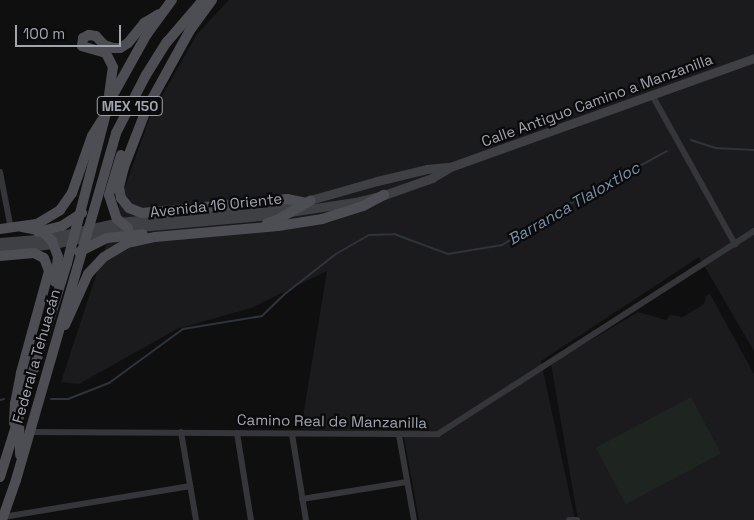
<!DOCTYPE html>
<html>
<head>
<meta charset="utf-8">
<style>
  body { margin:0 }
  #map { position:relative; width:754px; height:520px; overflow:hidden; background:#0f0f10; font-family:"Space Grotesk",sans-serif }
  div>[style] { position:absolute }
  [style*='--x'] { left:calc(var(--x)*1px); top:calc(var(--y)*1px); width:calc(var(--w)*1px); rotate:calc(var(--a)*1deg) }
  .built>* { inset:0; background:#1b1b1d }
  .green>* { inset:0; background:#1e241f; transform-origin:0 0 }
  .stream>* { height:2px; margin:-1px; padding:0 1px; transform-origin:1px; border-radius:1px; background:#2e343b }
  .minor>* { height:6px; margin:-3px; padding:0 3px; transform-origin:3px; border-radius:3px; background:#353639 }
  .secondary>* { height:9px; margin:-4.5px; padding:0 4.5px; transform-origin:4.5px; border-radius:4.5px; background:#3f4044 }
  .primary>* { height:10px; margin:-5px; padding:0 5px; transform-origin:5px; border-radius:5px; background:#4d4e53 }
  span { translate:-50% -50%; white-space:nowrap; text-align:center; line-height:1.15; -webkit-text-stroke:4.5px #0a0a0b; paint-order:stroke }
  .shield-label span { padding:1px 4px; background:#0a0a0b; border:1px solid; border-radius:4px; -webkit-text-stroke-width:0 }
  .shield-label { font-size:14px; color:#a1a5af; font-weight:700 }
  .street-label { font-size:15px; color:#a1a5af }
  .water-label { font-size:16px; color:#7b90a8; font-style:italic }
  .scale { position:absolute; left:15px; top:25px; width:106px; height:22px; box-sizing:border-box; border:2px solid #a1a5af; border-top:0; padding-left:6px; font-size:15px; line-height:18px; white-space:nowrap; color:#a1a5af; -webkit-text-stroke:4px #0a0a0b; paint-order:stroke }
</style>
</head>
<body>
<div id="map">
  <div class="built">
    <i style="clip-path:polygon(229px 0,754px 0,754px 351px,699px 257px,541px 361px,575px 520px,419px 520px,403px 432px,301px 429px,327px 271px,251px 308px,177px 329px,79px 384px,61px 382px,125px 187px,150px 117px,197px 34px)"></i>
    <i style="clip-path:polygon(710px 294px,754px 374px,754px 520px,578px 520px,551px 364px,638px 312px,666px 320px,670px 315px,679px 316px,681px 318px,704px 304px,706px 296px)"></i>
  </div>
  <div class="green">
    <i style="left:691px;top:397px;width:64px;height:108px;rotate:62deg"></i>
  </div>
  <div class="stream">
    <i style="--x:691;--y:140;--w:25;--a:18"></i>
    <i style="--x:715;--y:148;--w:39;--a:3"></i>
    <i style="--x:51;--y:399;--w:17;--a:0"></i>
    <i style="--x:68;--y:399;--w:44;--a:-21.3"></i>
    <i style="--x:109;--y:383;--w:92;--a:-36.1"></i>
    <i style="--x:183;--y:329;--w:80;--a:-9.3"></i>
    <i style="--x:262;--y:316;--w:33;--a:-44"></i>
    <i style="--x:286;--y:293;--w:63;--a:-38"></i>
    <i style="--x:336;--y:254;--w:38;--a:-30"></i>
    <i style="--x:369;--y:235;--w:25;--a:-2"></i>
    <i style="--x:394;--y:234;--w:58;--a:20.3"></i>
    <i style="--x:448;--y:254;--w:55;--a:-9.5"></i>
    <i style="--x:502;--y:245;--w:81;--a:-31.3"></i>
    <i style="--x:571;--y:203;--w:109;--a:-28.4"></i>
    <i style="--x:0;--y:400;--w:4;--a:-14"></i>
  </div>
  <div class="minor">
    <i style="--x:652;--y:95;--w:171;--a:60.9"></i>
    <i style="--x:0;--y:172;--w:58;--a:79.1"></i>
    <i style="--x:31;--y:432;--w:407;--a:0.3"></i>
    <i style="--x:438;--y:434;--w:376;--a:-32.7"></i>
    <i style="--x:181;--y:432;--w:89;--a:80.3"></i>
    <i style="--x:237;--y:433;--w:88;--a:80.9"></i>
    <i style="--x:292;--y:434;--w:87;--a:80.8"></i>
    <i style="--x:399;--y:435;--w:86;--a:80"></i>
    <i style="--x:302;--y:499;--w:106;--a:-9.2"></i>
    <i style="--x:3;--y:517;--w:190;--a:-9.4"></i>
    <i style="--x:569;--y:520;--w:8;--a:0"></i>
  </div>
  <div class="secondary">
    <i style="--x:0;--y:242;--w:49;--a:-4.7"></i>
    <i style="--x:49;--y:238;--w:72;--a:-12.9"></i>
    <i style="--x:119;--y:222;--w:143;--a:-5.6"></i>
    <i style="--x:261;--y:208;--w:42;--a:-8.1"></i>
    <i style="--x:303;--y:202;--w:77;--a:-15.8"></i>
    <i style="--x:377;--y:181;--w:51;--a:-13.5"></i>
    <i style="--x:427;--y:169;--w:20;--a:-6"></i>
    <i style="--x:0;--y:250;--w:54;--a:-6.3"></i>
    <i style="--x:54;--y:244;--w:76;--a:-12.2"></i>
    <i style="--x:128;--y:228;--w:143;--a:-5.2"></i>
    <i style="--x:270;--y:215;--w:86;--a:-8.7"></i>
    <i style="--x:355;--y:202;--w:30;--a:-14"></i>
    <i style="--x:384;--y:195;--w:51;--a:-19.5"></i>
    <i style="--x:432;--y:178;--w:21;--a:-31"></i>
    <i style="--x:450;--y:167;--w:323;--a:-19.7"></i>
  </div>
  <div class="primary">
    <i style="--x:212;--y:0;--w:39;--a:126"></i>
    <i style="--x:189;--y:32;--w:89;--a:118.9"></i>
    <i style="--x:146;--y:110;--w:61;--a:111.1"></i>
    <i style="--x:124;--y:167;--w:21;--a:104"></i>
    <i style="--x:119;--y:187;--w:11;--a:80"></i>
    <i style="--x:121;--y:198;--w:13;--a:51"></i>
    <i style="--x:129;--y:208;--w:14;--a:21"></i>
    <i style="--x:142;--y:213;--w:146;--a:-5.5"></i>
    <i style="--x:287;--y:199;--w:16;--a:11"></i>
    <i style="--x:109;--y:95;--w:28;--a:-82"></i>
    <i style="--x:113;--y:67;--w:16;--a:-117"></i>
    <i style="--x:106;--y:53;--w:25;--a:-164"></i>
    <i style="--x:82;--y:46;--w:8;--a:-83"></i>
    <i style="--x:83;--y:38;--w:7;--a:-27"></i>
    <i style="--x:89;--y:35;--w:7;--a:8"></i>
    <i style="--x:96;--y:36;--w:12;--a:48"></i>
    <i style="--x:104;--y:45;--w:9;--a:18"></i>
    <i style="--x:113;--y:48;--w:7;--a:0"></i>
    <i style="--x:120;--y:48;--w:9;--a:-32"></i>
    <i style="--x:128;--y:43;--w:26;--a:-51"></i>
    <i style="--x:144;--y:23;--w:17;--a:-31"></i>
    <i style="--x:121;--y:155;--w:42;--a:106.7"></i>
    <i style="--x:109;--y:195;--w:25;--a:72"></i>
    <i style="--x:117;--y:219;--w:14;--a:39"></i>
    <i style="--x:267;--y:223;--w:10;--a:-17"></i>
    <i style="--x:277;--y:220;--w:39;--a:-30"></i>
    <i style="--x:22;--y:227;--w:20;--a:11"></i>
    <i style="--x:42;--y:231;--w:14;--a:45"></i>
    <i style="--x:52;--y:241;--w:17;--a:69"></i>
    <i style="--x:58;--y:257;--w:25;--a:97"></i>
    <i style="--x:0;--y:229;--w:37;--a:-8"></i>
    <i style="--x:37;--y:224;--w:27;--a:-31"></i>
    <i style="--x:60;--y:210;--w:21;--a:-55"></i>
    <i style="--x:72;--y:193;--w:60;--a:-70.7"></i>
    <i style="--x:92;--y:136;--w:19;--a:-58"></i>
    <i style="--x:38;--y:232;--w:25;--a:-14"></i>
    <i style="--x:62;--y:226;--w:24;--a:-33"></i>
    <i style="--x:79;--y:252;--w:31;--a:-27"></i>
    <i style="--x:107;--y:238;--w:36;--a:-6"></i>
    <i style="--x:0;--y:256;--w:34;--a:-5"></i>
    <i style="--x:34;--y:253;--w:11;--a:27"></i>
    <i style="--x:44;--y:258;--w:14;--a:69"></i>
    <i style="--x:49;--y:271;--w:106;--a:105.4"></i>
    <i style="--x:21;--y:373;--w:31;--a:101"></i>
    <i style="--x:15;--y:403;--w:20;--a:93"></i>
    <i style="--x:65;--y:325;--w:56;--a:-65.7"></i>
    <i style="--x:88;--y:274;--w:23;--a:-47"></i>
    <i style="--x:104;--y:257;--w:27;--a:-31"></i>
    <i style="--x:127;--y:243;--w:29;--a:-12"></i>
    <i style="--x:155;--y:237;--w:123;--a:-5.1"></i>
    <i style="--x:278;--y:226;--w:45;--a:-9"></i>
    <i style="--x:322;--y:219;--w:43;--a:-17.6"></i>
    <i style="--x:363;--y:206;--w:24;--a:-28"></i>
    <i style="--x:19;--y:422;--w:33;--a:88"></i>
    <i style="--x:0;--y:477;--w:224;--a:-72.6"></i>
    <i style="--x:67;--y:263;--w:166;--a:-75.4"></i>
    <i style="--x:109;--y:102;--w:78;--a:-60.8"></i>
    <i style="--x:147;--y:34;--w:42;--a:-53.7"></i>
    <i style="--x:2;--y:520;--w:42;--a:-70.7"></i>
    <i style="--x:16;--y:480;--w:361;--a:-73.9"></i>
    <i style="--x:116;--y:133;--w:65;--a:-62.7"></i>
    <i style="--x:146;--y:75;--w:39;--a:-58"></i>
    <i style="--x:167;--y:42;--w:55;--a:-49.4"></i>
  </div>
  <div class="shield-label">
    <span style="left:130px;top:106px">MEX 150</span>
  </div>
  <div class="street-label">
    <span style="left:597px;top:100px;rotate:-20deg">Calle Antiguo Camino a Manzanilla</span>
    <span style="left:216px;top:205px;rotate:-6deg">Avenida 16 Oriente</span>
    <span style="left:36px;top:356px;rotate:-74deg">Federal a Tehuacán</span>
    <span style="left:332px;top:421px;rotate:1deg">Camino Real de Manzanilla</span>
  </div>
  <div class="water-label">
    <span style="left:574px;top:204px;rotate:-30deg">Barranca Tlaloxtloc</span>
  </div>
  <div class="scale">100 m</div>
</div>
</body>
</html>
